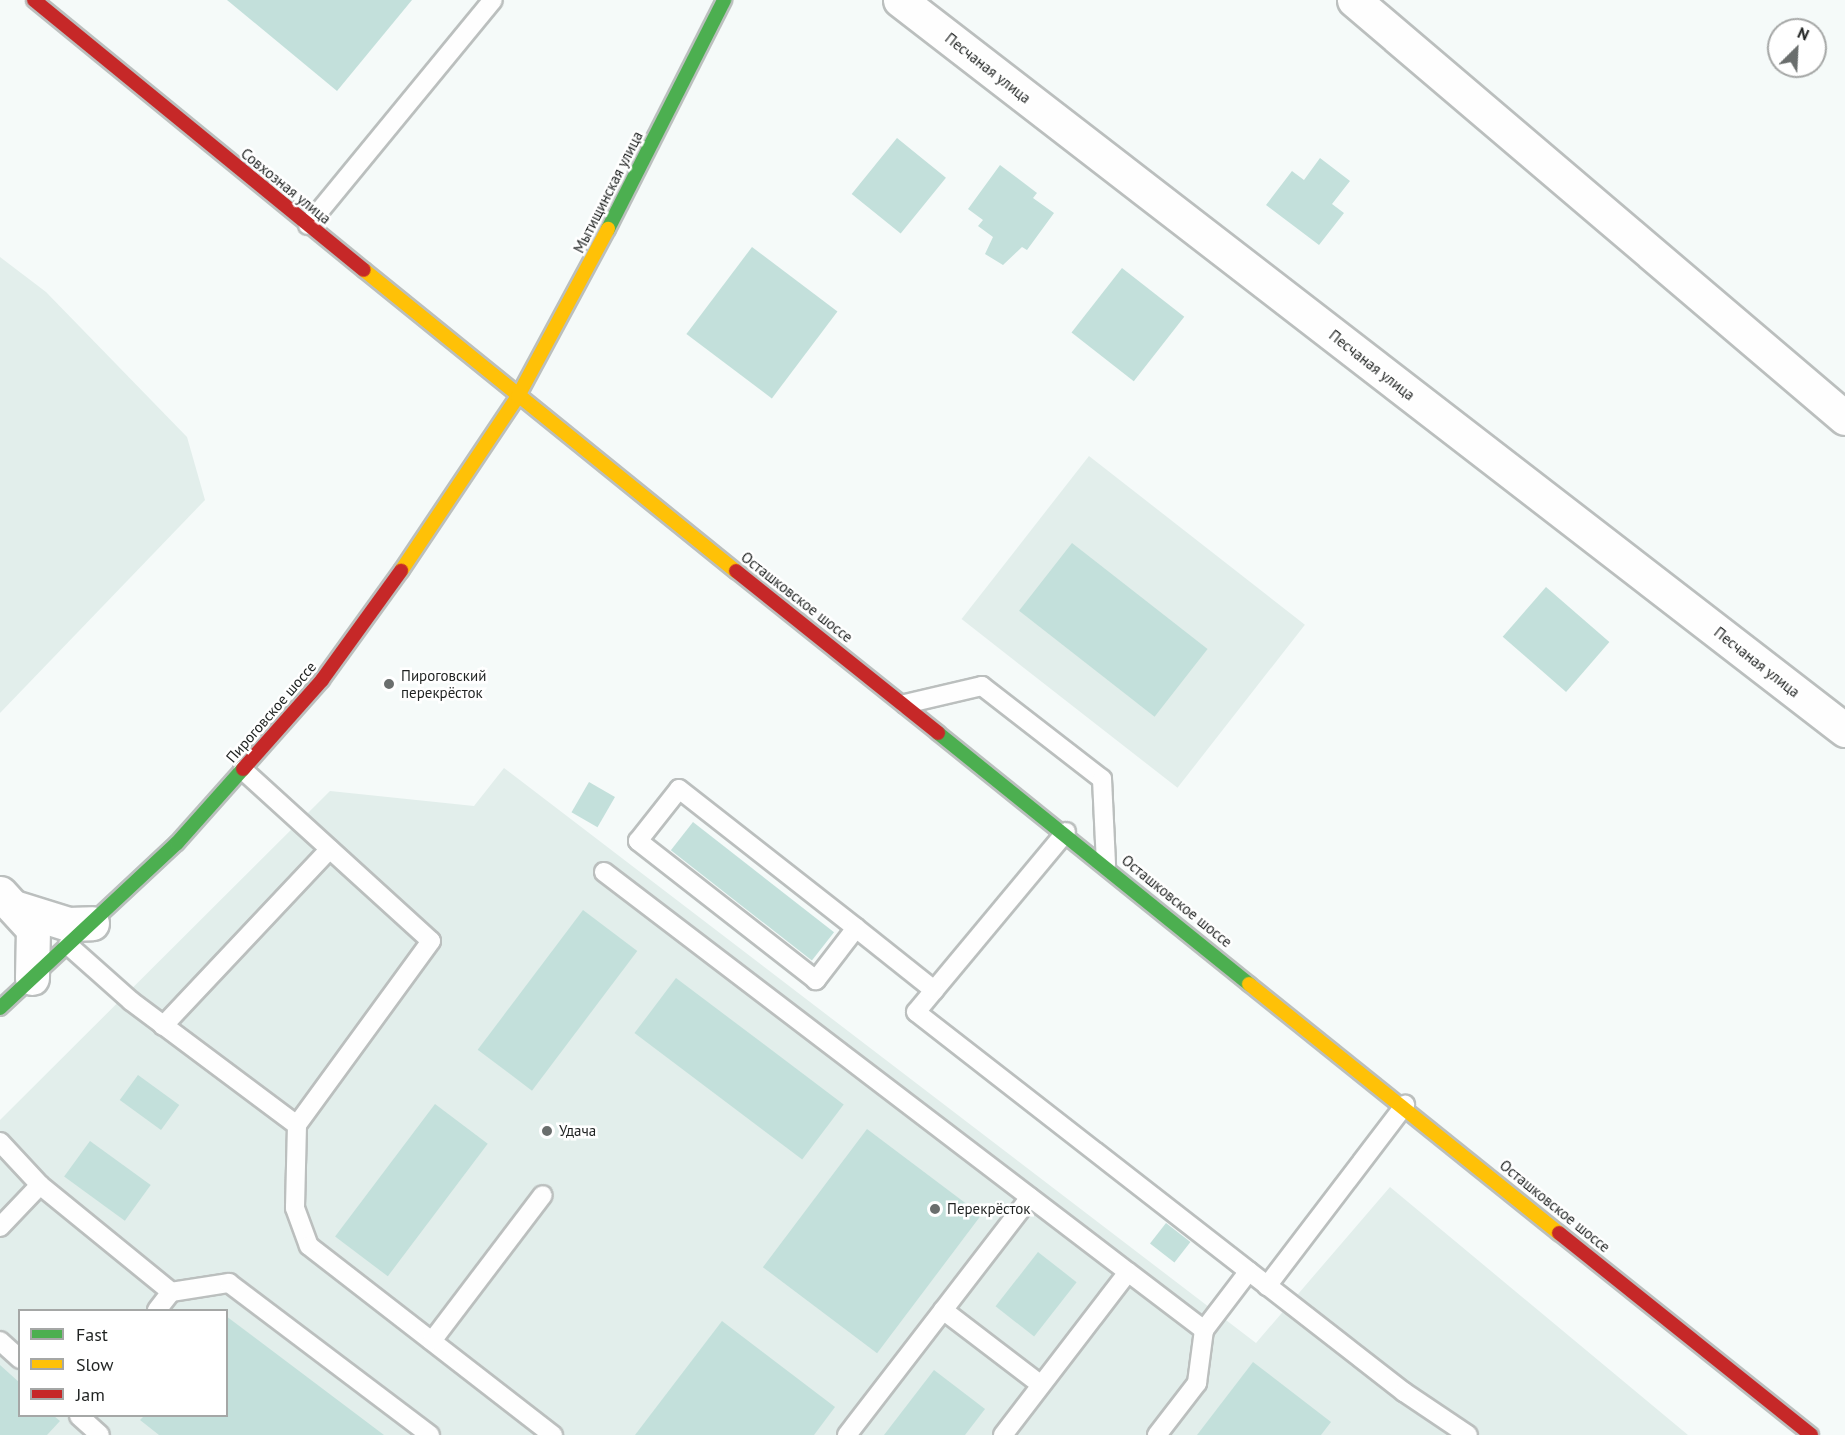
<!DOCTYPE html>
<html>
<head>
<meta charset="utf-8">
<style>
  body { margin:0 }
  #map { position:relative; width:1845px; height:1435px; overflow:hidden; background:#f5faf9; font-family:"PT Sans",sans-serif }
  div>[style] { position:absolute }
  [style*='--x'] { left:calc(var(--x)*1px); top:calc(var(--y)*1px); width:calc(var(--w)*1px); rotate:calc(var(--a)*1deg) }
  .built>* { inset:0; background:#e2eeeb; transform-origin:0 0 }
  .building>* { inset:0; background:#c3e0db; transform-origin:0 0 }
  .roads { filter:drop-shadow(2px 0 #bbbfbe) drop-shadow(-2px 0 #bbbfbe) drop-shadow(0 2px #bbbfbe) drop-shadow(0 -2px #bbbfbe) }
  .lane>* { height:18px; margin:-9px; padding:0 9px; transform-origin:9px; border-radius:9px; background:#fefefe }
  .street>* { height:33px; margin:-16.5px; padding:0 16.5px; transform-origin:16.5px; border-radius:16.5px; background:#fefefe }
  .fast>* { height:14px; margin:-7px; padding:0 7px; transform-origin:7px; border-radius:7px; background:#4caf50 }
  .slow>* { height:14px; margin:-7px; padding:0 7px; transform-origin:7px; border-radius:7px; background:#ffc107 }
  .jam>* { height:14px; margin:-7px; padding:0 7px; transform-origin:7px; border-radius:7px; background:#c62828 }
  .dots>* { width:16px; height:16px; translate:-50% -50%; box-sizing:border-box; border:3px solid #fff; border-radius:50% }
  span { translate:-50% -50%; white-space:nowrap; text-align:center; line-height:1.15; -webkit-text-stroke:5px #fff; paint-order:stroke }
  .street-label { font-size:15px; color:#1f2221 }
  .poi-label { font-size:15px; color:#1f2221 }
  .left { translate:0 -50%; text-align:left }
  .legend { position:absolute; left:18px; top:1309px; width:210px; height:108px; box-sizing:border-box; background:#fff; border:2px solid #a5a7a6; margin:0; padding:8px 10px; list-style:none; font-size:18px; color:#1f2221 }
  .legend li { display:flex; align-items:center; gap:12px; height:30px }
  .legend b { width:30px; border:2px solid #a5a7a6 }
  .north { position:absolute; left:1767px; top:18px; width:60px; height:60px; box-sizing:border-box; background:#fff; border:2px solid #a5a7a6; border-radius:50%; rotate:24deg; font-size:16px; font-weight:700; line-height:24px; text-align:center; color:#1f2221 }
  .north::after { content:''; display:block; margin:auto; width:21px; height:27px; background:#6a6e6d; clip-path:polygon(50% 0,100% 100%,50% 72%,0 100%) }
</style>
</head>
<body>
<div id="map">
  <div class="built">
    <i style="clip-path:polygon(0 257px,46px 292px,187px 437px,205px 500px,0 713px)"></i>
    <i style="left:1089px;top:456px;width:274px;height:207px;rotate:38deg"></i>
    <i style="clip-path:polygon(evenodd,504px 768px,1256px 1343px,1390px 1187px,1688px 1435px,0 1435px,0 1120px,330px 791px,474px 806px,504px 768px,20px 1310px,226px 1310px,226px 1416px,20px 1416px,20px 1310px)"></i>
  </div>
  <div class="building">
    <i style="clip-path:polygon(227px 0,412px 0,337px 91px)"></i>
    <i style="left:897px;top:138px;width:63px;height:72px;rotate:39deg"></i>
    <i style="clip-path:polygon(1320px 158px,1350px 181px,1332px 204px,1344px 213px,1319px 245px,1266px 205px,1292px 171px,1304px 180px)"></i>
    <i style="clip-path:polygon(1000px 165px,1037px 193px,1033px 198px,1054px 213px,1027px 250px,1022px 247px,1003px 265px,985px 254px,993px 237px,978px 226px,983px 220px,968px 209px)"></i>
    <i style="left:752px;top:247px;width:107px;height:109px;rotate:37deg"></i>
    <i style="left:1122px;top:268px;width:79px;height:82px;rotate:38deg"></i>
    <i style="left:1072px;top:543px;width:172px;height:86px;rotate:38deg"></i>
    <i style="left:1546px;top:587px;width:84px;height:66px;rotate:41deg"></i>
    <i style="left:589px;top:782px;width:30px;height:35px;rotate:30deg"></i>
    <i style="left:693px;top:822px;width:179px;height:36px;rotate:38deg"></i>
    <i style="left:583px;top:910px;width:68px;height:175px;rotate:37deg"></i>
    <i style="left:676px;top:978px;width:210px;height:69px;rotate:37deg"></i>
    <i style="left:138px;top:1075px;width:51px;height:31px;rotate:36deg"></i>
    <i style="left:435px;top:1104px;width:66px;height:166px;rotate:37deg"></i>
    <i style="left:867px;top:1129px;width:143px;height:173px;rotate:37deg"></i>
    <i style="left:90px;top:1141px;width:75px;height:44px;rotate:36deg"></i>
    <i style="left:1166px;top:1223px;width:31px;height:26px;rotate:38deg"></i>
    <i style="left:1038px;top:1252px;width:49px;height:69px;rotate:38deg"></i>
    <i style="clip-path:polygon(226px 1316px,384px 1435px,159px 1435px,140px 1420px,144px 1416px,226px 1416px)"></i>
    <i style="clip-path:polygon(722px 1321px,835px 1407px,814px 1435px,635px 1435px)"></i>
    <i style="clip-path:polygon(1253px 1362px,1331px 1422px,1321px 1435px,1197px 1435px)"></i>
    <i style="clip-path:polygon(0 1365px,20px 1383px,20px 1416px,54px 1416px,60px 1421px,47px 1435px,0 1435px)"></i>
    <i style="clip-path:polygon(934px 1370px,985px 1409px,965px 1435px,884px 1435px)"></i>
  </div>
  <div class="roads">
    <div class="lane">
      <i style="--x:308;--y:225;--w:291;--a:-50.6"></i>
      <i style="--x:905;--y:704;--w:79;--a:-13.2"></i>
      <i style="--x:982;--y:686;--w:152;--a:37.8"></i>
      <i style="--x:1102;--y:779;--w:86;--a:87.3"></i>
      <i style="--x:243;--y:770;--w:254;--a:42.3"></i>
      <i style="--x:431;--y:941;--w:228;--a:126.1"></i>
      <i style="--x:297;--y:1125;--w:83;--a:91.4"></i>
      <i style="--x:295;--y:1208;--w:40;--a:69.8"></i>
      <i style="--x:309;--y:1246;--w:309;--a:37.8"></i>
      <i style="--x:1066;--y:832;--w:234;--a:129.8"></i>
      <i style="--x:916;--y:1012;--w:619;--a:37.91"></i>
      <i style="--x:1404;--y:1392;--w:77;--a:33.9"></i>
      <i style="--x:604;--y:872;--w:659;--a:37.36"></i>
      <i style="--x:856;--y:928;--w:66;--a:127.6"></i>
      <i style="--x:816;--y:980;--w:226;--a:-142"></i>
      <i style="--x:638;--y:841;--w:66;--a:-51.7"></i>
      <i style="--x:679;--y:789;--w:225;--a:38.1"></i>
      <i style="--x:856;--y:928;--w:100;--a:38.5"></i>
      <i style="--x:68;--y:945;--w:84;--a:41.6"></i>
      <i style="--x:131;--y:1001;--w:207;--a:36.8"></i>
      <i style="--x:163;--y:1026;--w:243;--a:-46.7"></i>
      <i style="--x:0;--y:1142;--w:59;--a:47.1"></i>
      <i style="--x:40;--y:1185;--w:169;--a:39.2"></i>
      <i style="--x:171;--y:1292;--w:59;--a:-8.8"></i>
      <i style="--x:229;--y:1283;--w:252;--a:37.1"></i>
      <i style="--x:0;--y:1227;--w:58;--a:-46.4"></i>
      <i style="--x:1267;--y:1286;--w:228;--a:-52.7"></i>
      <i style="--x:157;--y:1310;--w:23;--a:-52"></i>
      <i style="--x:943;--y:1310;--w:123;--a:37.4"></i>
      <i style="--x:0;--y:1341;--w:27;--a:42"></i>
      <i style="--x:432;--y:1341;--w:183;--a:-52.8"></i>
      <i style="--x:79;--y:1416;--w:28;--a:42"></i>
      <i style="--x:847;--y:1435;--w:300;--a:-52.4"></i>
      <i style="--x:1003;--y:1435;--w:205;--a:-52.5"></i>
      <i style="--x:1128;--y:1272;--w:96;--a:37.3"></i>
      <i style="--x:1204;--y:1330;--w:74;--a:-52.7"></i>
      <i style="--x:1157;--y:1435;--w:66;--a:-52.4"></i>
      <i style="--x:1197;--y:1383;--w:53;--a:-82.5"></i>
    </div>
    <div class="street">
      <i style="--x:900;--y:0;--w:1194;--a:37.69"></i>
      <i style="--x:1354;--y:0;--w:645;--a:40.41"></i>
      <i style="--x:0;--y:893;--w:49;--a:47.5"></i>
      <i style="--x:33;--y:929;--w:49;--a:91.2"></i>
      <i style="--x:17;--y:908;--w:53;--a:17.4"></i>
      <i style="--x:68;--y:924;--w:24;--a:-2"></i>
    </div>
    <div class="fast">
      <i style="--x:608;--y:229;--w:257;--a:-63.1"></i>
      <i style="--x:938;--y:733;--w:400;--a:38.9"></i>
      <i style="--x:0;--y:1008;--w:242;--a:-43"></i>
      <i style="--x:177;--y:843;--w:99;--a:-48.3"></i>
    </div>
    <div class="slow">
      <i style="--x:364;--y:270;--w:479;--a:39"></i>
      <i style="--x:401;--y:571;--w:211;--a:-56.2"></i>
      <i style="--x:518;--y:396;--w:190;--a:-61.7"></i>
      <i style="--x:1249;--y:984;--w:398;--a:38.8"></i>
    </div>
    <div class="jam">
      <i style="--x:34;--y:0;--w:426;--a:39.3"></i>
      <i style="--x:736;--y:571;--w:259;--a:38.7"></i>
      <i style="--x:243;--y:769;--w:119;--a:-48.4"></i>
      <i style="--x:322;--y:680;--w:135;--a:-54.1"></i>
      <i style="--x:1559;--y:1233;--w:323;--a:38.7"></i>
    </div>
  </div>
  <div class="dots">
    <i style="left:389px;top:684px;background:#6a6e6d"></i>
    <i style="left:547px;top:1131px;background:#6a6e6d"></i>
    <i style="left:935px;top:1209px;background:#6a6e6d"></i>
  </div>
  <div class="street-label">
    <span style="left:988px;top:68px;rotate:38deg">Песчаная улица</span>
    <span style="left:286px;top:186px;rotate:39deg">Совхозная улица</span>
    <span style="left:608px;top:192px;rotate:-63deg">Мытищинская улица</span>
    <span style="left:1372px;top:365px;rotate:38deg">Песчаная улица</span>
    <span style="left:797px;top:597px;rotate:38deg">Осташковское шоссе</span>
    <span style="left:1757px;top:662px;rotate:38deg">Песчаная улица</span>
    <span style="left:271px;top:712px;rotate:-49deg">Пироговское шоссе</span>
    <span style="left:1177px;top:901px;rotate:39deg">Осташковское шоссе</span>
    <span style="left:1555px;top:1206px;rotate:39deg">Осташковское шоссе</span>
  </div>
  <div class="poi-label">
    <span class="left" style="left:401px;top:684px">Пироговский<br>перекрёсток</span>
    <span class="left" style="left:559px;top:1131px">Удача</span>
    <span class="left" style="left:947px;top:1209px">Перекрёсток</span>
  </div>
  <ul class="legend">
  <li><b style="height:8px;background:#4caf50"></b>Fast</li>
  <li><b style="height:8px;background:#ffc107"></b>Slow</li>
  <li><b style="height:8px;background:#c62828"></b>Jam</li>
  </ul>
  <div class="north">N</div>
</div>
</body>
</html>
